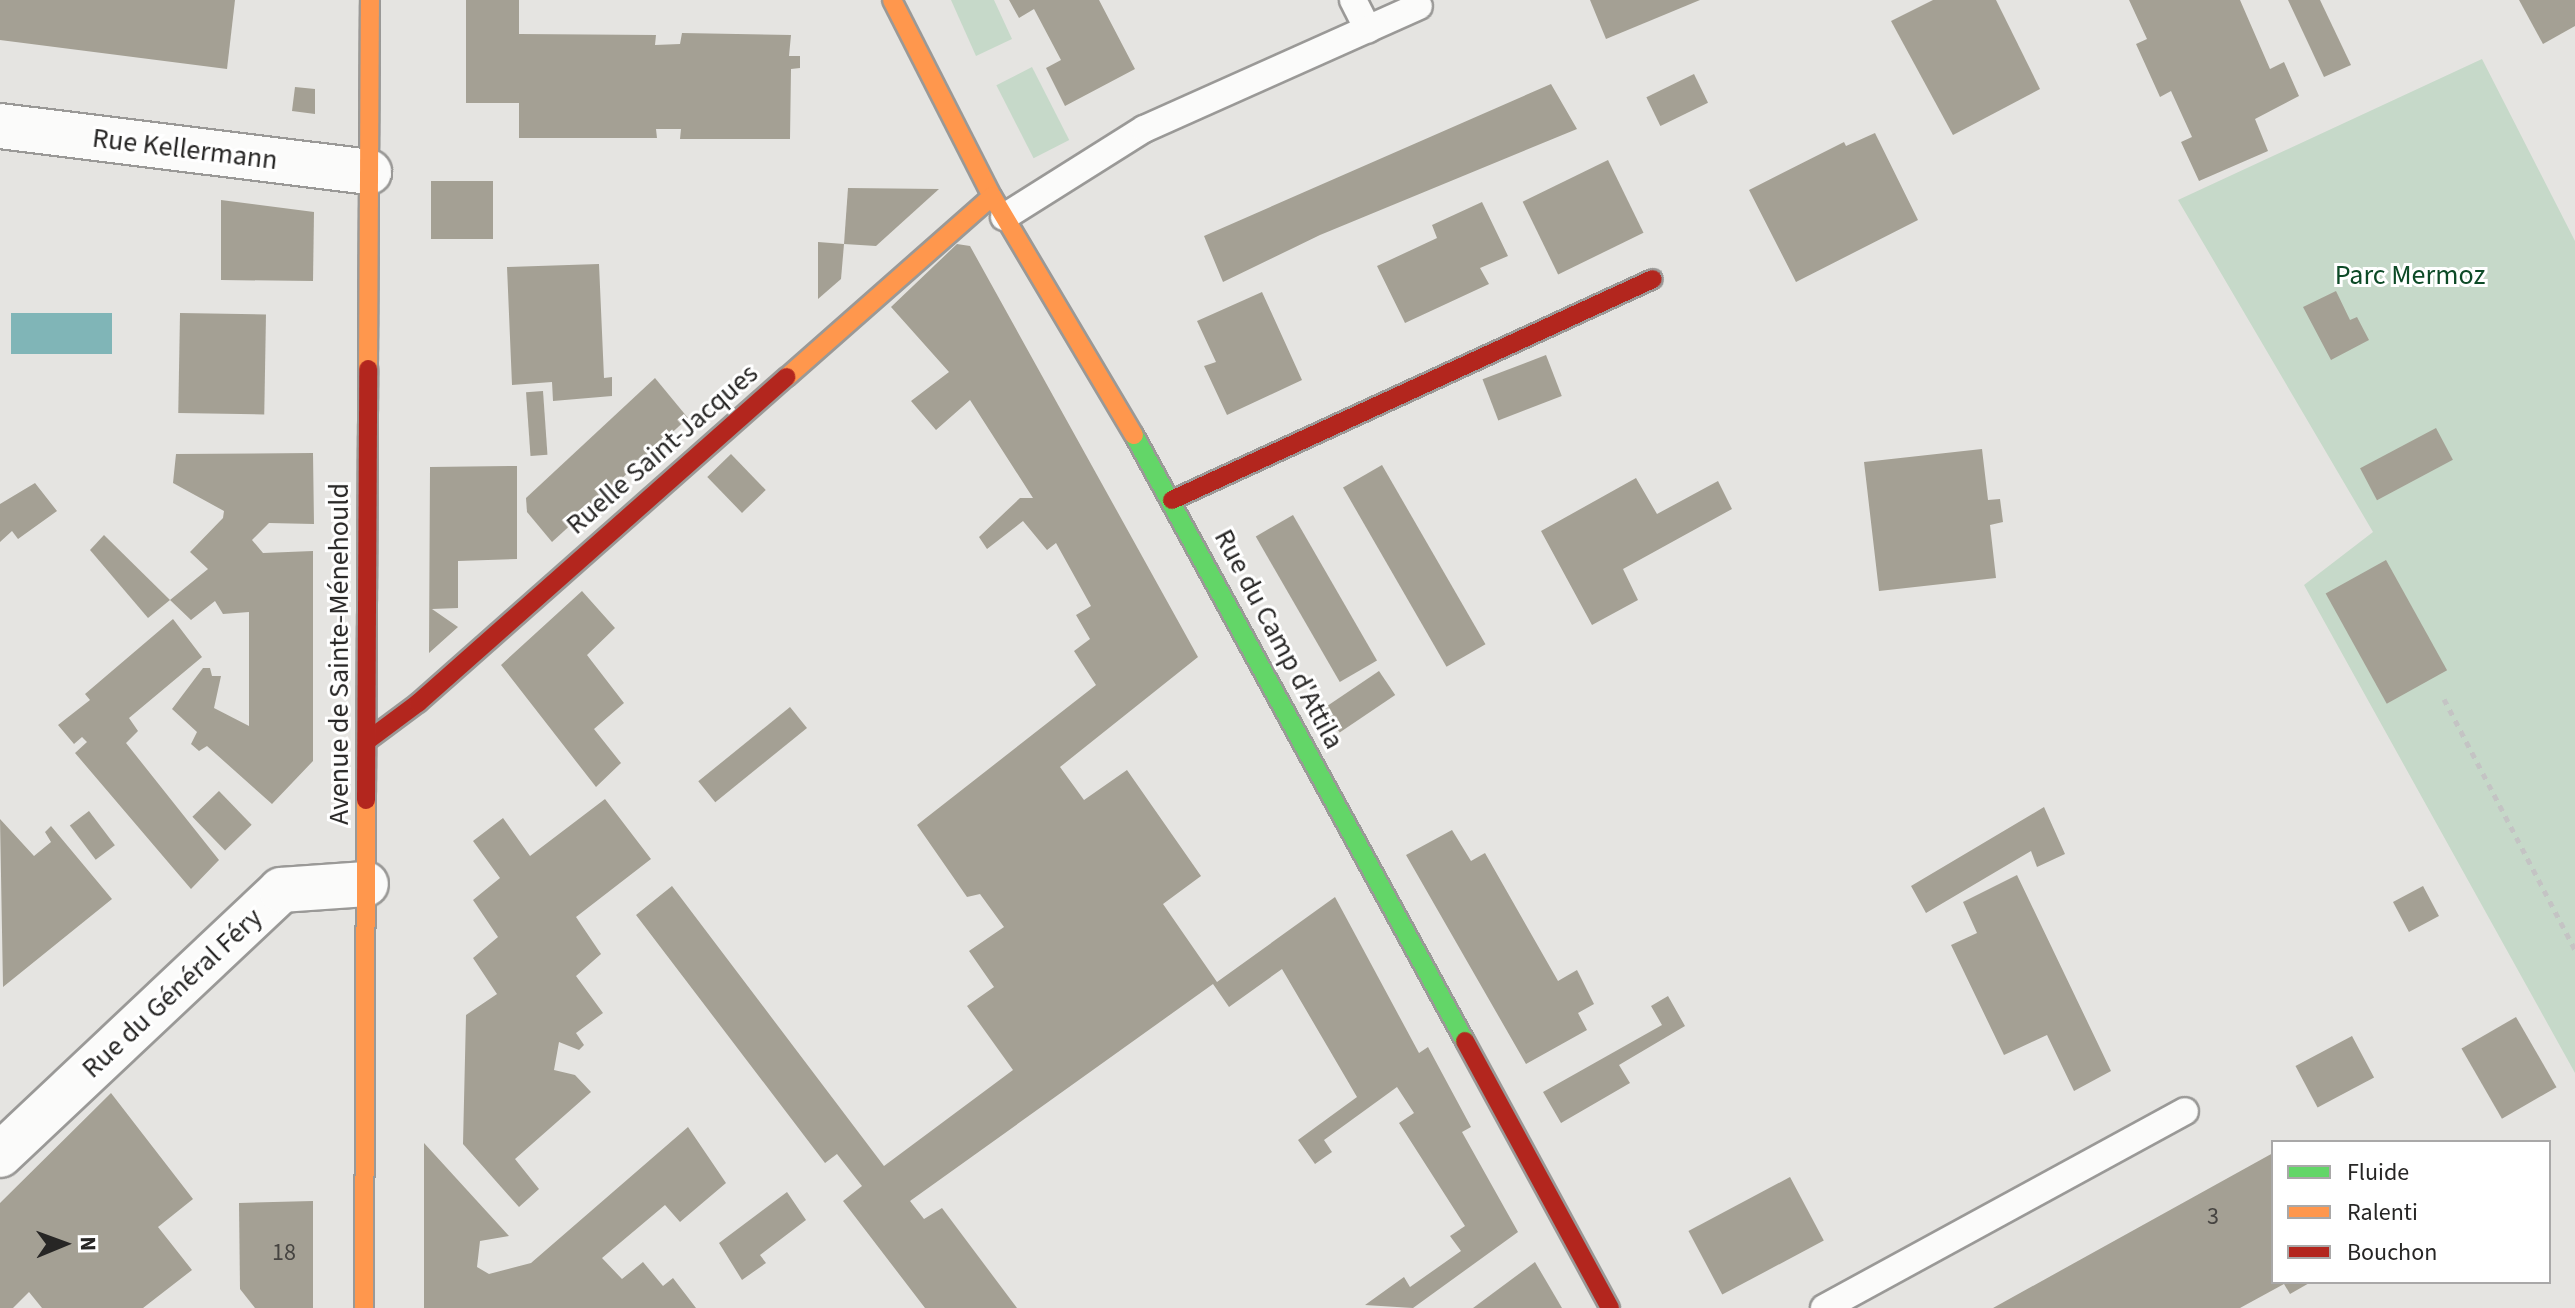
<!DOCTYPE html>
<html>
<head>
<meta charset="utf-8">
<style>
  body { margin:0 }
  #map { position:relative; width:2575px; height:1308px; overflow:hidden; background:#e5e4e1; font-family:"Source Sans 3",sans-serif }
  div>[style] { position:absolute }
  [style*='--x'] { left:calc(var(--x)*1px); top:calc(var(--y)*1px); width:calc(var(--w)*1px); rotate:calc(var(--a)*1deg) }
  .green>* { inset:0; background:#c6d9c9; transform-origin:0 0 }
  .water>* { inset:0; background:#80b5b7; transform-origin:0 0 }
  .building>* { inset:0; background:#a4a094; transform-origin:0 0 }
  .path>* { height:5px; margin-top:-2.5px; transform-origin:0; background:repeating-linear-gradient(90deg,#c4c4c4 0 6px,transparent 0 12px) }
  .roads { filter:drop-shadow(2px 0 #9a9997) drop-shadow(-2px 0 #9a9997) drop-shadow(0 2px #9a9997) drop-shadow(0 -2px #9a9997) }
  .lane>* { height:26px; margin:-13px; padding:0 13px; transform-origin:13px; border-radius:13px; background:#fbfbfa }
  .street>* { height:44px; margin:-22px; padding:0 22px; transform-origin:22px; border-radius:22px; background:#fbfbfa }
  .fast>* { height:18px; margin:-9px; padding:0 9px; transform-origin:9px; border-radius:9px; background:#63d668 }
  .slow>* { height:18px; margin:-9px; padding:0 9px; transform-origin:9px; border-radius:9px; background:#ff974d }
  .jam>* { height:18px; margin:-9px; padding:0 9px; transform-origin:9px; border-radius:9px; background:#b3261e }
  span { translate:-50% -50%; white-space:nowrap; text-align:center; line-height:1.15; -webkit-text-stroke:6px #fff; paint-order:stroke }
  .number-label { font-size:24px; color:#464441 }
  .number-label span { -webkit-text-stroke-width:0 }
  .street-label { font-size:28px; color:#272625 }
  .park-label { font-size:28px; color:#0d4a27 }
  .legend { position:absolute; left:2271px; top:1140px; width:280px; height:144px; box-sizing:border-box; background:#fff; border:2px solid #a9a8a8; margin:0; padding:10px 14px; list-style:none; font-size:24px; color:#272625 }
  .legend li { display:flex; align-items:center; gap:16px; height:40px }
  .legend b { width:40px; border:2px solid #a9a8a8 }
  .north { position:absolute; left:24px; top:1204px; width:80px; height:80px; -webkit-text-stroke:6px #fff; paint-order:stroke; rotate:89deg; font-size:22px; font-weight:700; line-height:32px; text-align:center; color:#272625 }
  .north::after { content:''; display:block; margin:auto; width:28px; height:36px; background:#272625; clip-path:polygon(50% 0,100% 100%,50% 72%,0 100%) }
</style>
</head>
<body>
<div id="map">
  <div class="green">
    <i style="clip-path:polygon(951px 0,994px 0,1012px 39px,976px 56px)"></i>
    <i style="clip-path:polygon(2482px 59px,2575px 241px,2575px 1073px,2304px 585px,2373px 532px,2178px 200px)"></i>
    <i style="left:1032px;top:67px;width:82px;height:40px;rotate:63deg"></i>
  </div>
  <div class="water">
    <i style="left:11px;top:313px;width:101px;height:41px"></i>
  </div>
  <div class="building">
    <i style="clip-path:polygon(0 0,235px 0,227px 69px,0 40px)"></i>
    <i style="clip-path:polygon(466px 0,519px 0,519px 34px,656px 35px,655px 45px,680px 44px,682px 33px,791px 35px,789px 56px,800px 56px,800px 68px,791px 69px,790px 139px,680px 139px,681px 129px,656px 129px,657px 138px,519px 138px,519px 103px,466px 103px)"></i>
    <i style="clip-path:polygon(1009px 0,1099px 0,1135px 69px,1065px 106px,1046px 68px,1061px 60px,1034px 9px,1019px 18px)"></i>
    <i style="clip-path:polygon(1590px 0,1700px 0,1606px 39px)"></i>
    <i style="clip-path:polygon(1933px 0,1996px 0,2040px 89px,1953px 135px,1891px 21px)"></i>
    <i style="clip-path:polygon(2129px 0,2240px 0,2270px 69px,2284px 62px,2299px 96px,2255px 119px,2268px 151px,2199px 181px,2181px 142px,2192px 137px,2171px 91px,2160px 97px,2136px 44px,2147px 39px)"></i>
    <i style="clip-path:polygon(2288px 0,2320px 0,2351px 65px,2324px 77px)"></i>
    <i style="clip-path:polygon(2519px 0,2575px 0,2575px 26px,2543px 44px)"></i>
    <i style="left:1694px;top:74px;width:32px;height:53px;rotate:64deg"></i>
    <i style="clip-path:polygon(1551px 84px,1577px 129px,1320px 235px,1223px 282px,1204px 236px)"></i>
    <i style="clip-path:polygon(295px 87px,315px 89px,315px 114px,292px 111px)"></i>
    <i style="clip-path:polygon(1875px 133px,1918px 220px,1796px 282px,1749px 190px,1844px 142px,1846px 146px)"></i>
    <i style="left:1608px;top:160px;width:81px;height:95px;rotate:64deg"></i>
    <i style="left:493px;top:181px;width:58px;height:62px;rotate:90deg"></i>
    <i style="clip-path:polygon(848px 188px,939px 189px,876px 246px,844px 244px)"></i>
    <i style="clip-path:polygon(221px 200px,314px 212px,313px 281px,221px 280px)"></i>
    <i style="clip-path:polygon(1482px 202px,1508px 256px,1480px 268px,1489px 284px,1405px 323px,1377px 266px,1437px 238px,1432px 225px)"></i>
    <i style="clip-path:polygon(818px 242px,844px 244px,841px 279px,818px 299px)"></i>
    <i style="clip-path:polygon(957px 244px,970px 246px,1198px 657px,1060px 767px,1084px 800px,1127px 770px,1201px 876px,1163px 904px,1217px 982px,1335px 897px,1419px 1053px,1428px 1047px,1471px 1127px,1462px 1132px,1518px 1232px,1413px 1308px,1365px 1305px,1404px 1277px,1410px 1287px,1461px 1251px,1450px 1236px,1465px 1226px,1399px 1123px,1414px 1113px,1397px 1087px,1324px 1140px,1332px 1152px,1315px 1164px,1298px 1140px,1357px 1097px,1282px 969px,1229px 1007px,1213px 984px,910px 1201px,924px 1219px,942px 1208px,1017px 1308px,925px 1308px,843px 1201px,862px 1186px,837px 1154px,825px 1163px,636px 915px,672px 886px,884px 1166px,1013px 1070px,967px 1006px,994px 987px,969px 951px,1004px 927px,980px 894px,967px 897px,917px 825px,1096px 685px,1074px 651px,1090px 639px,1076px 615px,1091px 606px,1056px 543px,1047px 550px,1023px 521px,987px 549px,979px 537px,1020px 498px,1033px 498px,970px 400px,936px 430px,911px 401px,949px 372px,891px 307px)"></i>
    <i style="clip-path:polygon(599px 264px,604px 378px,612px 377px,612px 396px,553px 401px,552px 382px,512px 385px,507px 267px)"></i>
    <i style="clip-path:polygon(2336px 291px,2350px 320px,2357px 317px,2369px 340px,2331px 360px,2303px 307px)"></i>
    <i style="clip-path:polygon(1262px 292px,1302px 380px,1227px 415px,1204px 366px,1216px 362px,1197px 321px)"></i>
    <i style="left:180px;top:313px;width:86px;height:100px;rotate:1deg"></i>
    <i style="left:1546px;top:355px;width:44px;height:68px;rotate:69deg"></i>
    <i style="clip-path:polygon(655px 378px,688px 418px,552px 542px,527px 512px,526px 498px)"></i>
    <i style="left:543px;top:391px;width:64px;height:17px;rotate:86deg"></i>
    <i style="left:2436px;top:428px;width:36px;height:86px;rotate:62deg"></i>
    <i style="clip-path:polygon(1982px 449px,1988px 500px,2000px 499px,2003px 522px,1990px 525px,1996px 578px,1879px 591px,1864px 462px)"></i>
    <i style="clip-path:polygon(313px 453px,314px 524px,269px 523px,252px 540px,263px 553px,313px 551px,313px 761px,272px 804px,207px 746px,199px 751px,191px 744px,197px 732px,172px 709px,203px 668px,210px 668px,212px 676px,221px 676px,214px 708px,249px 726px,249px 612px,223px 614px,215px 601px,191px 620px,170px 600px,208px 569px,190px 552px,223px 518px,224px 511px,173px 483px,176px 454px)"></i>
    <i style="left:731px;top:454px;width:50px;height:33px;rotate:46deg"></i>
    <i style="left:1382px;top:465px;width:207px;height:45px;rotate:60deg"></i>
    <i style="clip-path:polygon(517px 466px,517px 559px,458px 561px,458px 608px,432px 609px,458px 627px,429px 653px,430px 467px)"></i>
    <i style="clip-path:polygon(1636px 478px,1657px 514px,1718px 481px,1732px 509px,1623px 569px,1638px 600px,1592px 625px,1541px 531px)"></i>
    <i style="clip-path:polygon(35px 483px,57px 511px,18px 539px,12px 531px,0 542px,0 504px)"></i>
    <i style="left:1293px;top:515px;width:168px;height:43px;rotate:60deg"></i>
    <i style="clip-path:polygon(104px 535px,170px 600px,148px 618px,90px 550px)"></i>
    <i style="left:2386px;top:560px;width:126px;height:69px;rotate:61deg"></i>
    <i style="clip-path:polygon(582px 591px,615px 628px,587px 655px,624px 703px,594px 729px,621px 763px,596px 787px,501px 665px)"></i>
    <i style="clip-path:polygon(173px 619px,202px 657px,129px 718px,138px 731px,126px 743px,219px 860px,191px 889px,75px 753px,87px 742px,82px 737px,74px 744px,58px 725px,90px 700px,85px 694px)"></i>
    <i style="left:1379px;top:671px;width:29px;height:67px;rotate:56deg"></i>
    <i style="left:790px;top:707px;width:27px;height:118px;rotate:51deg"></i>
    <i style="left:219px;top:791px;width:47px;height:37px;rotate:46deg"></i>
    <i style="clip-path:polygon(605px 799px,651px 859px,576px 917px,601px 954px,576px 976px,603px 1013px,576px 1033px,584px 1045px,579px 1050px,559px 1042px,554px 1070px,575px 1075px,591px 1092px,515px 1159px,539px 1189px,519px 1207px,463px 1144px,466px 1015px,497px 994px,473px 958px,498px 937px,473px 900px,500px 878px,473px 841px,503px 818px,530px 856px)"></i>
    <i style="clip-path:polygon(2044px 807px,2065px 854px,2037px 867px,2031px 851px,1926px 913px,1911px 886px)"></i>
    <i style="left:89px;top:811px;width:43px;height:24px;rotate:53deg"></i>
    <i style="clip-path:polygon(0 819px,34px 856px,51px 842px,45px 832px,51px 826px,112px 899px,3px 987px)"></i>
    <i style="clip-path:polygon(1452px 830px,1471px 861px,1485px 853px,1558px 981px,1577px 970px,1594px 1004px,1578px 1013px,1587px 1030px,1526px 1064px,1406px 855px)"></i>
    <i style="clip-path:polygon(2017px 875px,2111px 1071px,2074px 1091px,2047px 1035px,2004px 1055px,1951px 945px,1977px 933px,1963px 902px)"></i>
    <i style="left:2423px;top:886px;width:34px;height:34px;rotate:62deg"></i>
    <i style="clip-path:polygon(1668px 996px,1685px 1026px,1619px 1065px,1630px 1083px,1561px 1123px,1543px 1092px,1662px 1025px,1651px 1006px)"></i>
    <i style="left:2516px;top:1017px;width:81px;height:63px;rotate:60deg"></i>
    <i style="left:2352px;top:1036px;width:47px;height:64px;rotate:62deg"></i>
    <i style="clip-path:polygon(111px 1093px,193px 1199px,158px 1227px,192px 1270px,143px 1308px,42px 1308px,29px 1292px,13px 1308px,0 1308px,0 1203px)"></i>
    <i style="clip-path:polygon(688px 1127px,726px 1183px,680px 1222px,665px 1205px,602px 1258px,622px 1279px,643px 1262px,663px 1286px,673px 1278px,696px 1308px,424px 1308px,424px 1143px,509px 1236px,480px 1241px,477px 1267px,489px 1274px,531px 1263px)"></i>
    <i style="clip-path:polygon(2273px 1153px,2273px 1282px,2311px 1282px,2290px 1294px,2284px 1284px,2240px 1308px,1993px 1308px)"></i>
    <i style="left:1790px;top:1177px;width:72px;height:115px;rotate:62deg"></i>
    <i style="clip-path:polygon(787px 1192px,806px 1220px,760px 1255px,766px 1263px,742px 1280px,719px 1243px)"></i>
    <i style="clip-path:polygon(313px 1201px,313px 1308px,255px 1308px,240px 1289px,239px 1203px)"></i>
    <i style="clip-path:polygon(1535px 1262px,1562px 1308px,1473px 1308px)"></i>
  </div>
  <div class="path">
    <i style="--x:2444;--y:699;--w:283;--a:62.4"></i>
  </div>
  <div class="roads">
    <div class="lane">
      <i style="--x:1353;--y:0;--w:33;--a:63"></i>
      <i style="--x:1004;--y:217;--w:165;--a:-32.2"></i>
      <i style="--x:1144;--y:129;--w:301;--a:-24.1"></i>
      <i style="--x:1824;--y:1308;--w:411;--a:-28.6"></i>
    </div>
    <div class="street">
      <i style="--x:0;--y:126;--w:372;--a:7.1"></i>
      <i style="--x:0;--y:1155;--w:386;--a:-43.3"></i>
      <i style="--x:281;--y:890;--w:85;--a:-4"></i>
    </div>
    <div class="fast">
      <i style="--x:1134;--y:435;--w:691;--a:61.36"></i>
    </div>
    <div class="slow">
      <i style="--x:892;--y:0;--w:220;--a:63"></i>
      <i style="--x:992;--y:196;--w:278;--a:59.3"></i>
      <i style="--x:368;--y:369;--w:369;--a:-89.7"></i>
      <i style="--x:787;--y:377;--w:273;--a:-41.4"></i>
      <i style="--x:364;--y:1308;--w:508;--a:-89.77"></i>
    </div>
    <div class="jam">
      <i style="--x:1172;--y:500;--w:529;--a:-24.68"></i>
      <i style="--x:367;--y:741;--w:64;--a:-36.7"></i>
      <i style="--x:418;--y:703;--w:492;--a:-41.5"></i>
      <i style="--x:366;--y:800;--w:431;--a:-89.7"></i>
      <i style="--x:1465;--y:1041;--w:304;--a:61.5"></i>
    </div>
  </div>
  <div class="number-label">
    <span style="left:2213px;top:1217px">3</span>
    <span style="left:284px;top:1253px">18</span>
  </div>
  <div class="street-label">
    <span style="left:185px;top:149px;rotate:7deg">Rue Kellermann</span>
    <span style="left:662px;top:449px;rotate:-41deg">Ruelle Saint-Jacques</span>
    <span style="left:1279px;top:639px;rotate:62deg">Rue du Camp d'Attila</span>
    <span style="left:339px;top:654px;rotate:-90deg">Avenue de Sainte-Ménehould</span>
    <span style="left:172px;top:993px;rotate:-43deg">Rue du Général Féry</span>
  </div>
  <div class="park-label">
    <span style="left:2410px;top:275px">Parc Mermoz</span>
  </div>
  <ul class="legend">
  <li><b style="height:10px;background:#63d668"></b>Fluide</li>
  <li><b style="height:10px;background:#ff974d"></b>Ralenti</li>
  <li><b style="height:10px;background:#b3261e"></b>Bouchon</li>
  </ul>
  <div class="north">N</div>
</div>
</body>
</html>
